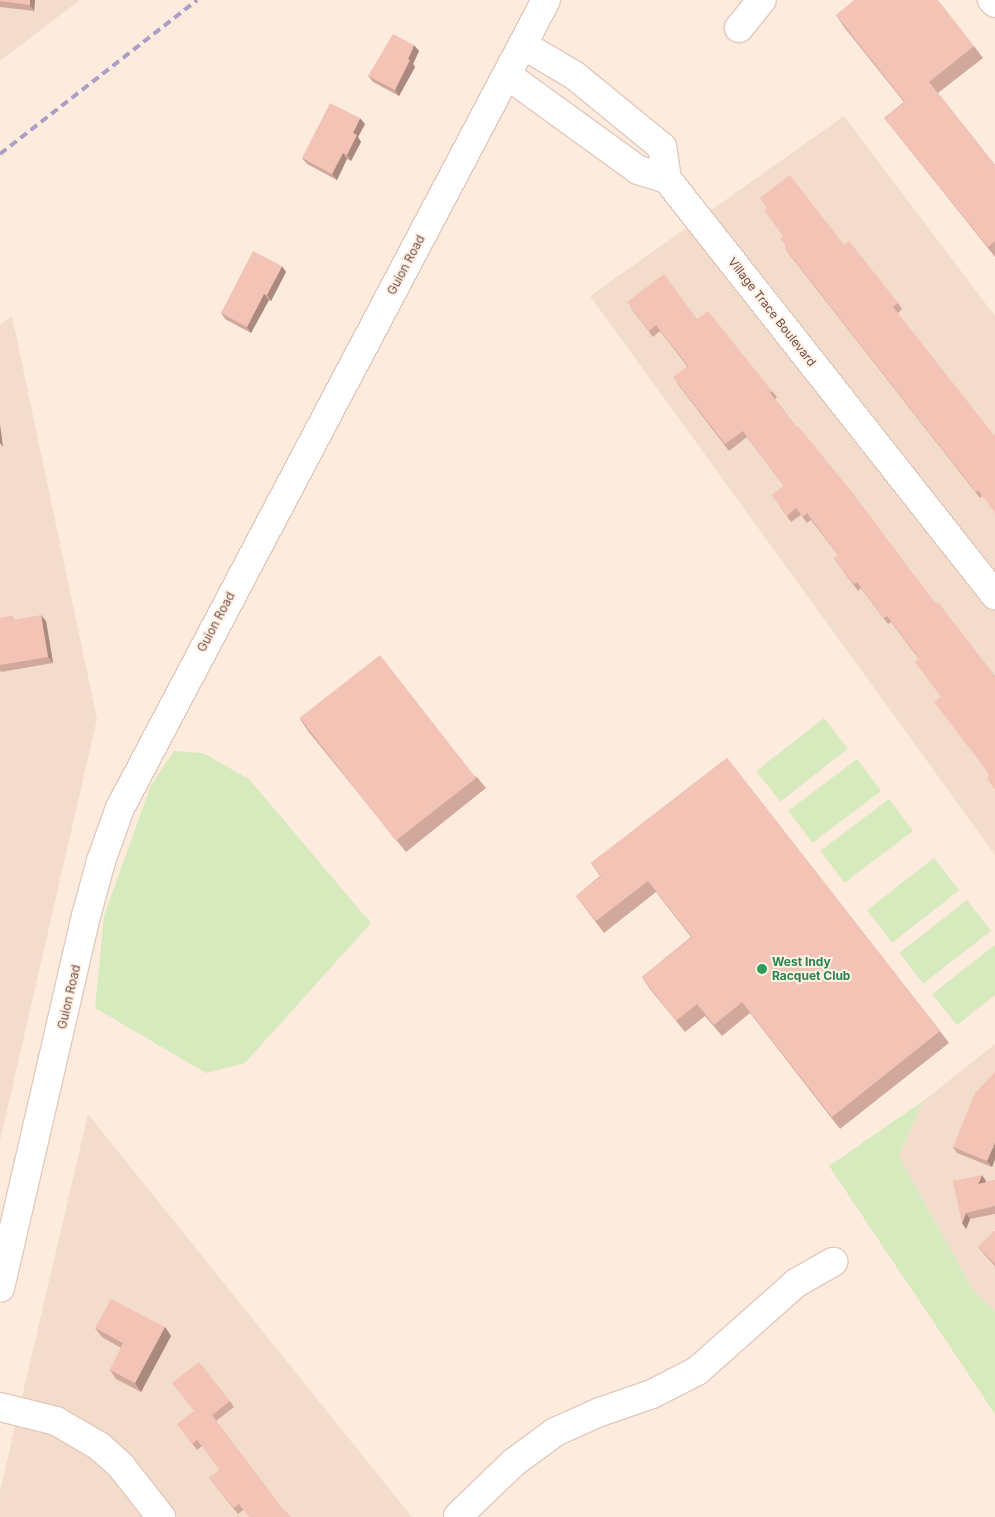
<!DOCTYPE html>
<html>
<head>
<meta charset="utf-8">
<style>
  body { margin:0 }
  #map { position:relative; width:995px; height:1517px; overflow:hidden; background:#fdecde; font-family:Inter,sans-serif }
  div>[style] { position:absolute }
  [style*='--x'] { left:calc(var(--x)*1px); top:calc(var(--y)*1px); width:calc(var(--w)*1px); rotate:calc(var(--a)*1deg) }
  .residential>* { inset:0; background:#f4dccc }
  .green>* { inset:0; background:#d6eabd; transform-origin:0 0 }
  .roads { filter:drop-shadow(1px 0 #e2c9bd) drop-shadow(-1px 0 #e2c9bd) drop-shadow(0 1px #e2c9bd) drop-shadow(0 -1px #e2c9bd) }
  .minor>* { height:28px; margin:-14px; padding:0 14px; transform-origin:14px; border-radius:14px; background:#fff }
  .rail>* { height:4px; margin-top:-2px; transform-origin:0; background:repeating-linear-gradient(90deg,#ad9ec5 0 8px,transparent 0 13px) }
  .wall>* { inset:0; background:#d1a99c }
  .shaded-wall>* { inset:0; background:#aa897f }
  .building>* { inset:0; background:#f3c4b5; transform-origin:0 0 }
  .dots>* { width:14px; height:14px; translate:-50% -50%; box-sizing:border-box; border:2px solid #fff1e5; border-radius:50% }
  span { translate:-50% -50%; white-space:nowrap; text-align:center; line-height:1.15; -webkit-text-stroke:4px #fff1e5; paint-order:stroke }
  .street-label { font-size:12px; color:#734f46 }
  .leisure-label { font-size:12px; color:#27864d; font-weight:700 }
  .left { translate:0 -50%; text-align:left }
</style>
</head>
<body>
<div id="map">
  <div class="residential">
    <i style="clip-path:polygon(0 0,80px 0,0 61px)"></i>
    <i style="clip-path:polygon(844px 116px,995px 316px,995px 855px,590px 296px)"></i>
    <i style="clip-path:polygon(12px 316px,97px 719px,0 1141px,0 325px)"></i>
    <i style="clip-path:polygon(995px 1044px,995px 1311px,973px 1290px,899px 1157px,923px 1101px)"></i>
    <i style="clip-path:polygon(88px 1114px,412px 1517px,0 1517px,0 1491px)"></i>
  </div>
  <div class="green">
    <i style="left:824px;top:718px;width:39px;height:86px;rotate:52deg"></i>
    <i style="clip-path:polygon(174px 751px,203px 753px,249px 779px,371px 923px,245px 1063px,206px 1073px,95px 1008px,104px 916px,151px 785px)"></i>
    <i style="left:857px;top:759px;width:40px;height:86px;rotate:53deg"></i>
    <i style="left:889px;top:799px;width:40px;height:86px;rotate:53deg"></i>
    <i style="left:934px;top:858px;width:41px;height:85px;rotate:52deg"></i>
    <i style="left:967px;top:900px;width:39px;height:86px;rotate:52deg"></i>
    <i style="clip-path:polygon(995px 945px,995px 995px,957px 1025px,932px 994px)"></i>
    <i style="clip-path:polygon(923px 1101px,899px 1157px,973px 1290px,995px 1311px,995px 1414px,829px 1166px)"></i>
  </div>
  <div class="roads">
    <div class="minor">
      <i style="--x:992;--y:0;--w:4;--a:45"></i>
      <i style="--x:739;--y:28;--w:36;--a:-51"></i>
      <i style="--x:523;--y:45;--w:59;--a:30.5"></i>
      <i style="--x:574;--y:75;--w:114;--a:39.3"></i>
      <i style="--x:662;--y:147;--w:32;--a:81"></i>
      <i style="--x:507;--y:75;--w:162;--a:35.9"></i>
      <i style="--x:638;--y:170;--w:30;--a:17"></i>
      <i style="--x:667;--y:179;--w:530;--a:51.75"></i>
      <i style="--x:0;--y:1288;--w:382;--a:-77"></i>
      <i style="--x:86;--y:916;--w:57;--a:-74.7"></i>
      <i style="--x:101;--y:861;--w:56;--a:-70.3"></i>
      <i style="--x:120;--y:808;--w:913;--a:-62.2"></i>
      <i style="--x:0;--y:1407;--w:58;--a:14"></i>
      <i style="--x:56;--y:1421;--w:50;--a:30.2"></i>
      <i style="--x:99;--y:1446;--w:30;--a:42"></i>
      <i style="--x:121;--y:1466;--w:65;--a:51.9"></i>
      <i style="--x:458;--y:1516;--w:76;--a:-43.9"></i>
      <i style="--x:513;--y:1463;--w:52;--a:-36.4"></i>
      <i style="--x:555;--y:1432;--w:49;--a:-24"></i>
      <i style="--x:600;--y:1412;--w:55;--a:-19.1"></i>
      <i style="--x:652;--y:1394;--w:51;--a:-27.1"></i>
      <i style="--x:697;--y:1371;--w:132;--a:-41.6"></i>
      <i style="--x:796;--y:1283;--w:43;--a:-29.6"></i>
    </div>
  </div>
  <div class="rail">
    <i style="--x:0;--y:154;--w:250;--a:-38"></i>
  </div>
  <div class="wall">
    <i style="clip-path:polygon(0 0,35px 0,34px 11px,0 7px)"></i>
    <i style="clip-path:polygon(836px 15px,974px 46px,983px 58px,938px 93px,995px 165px,995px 257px,893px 129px,884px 118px,904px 102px,844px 27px)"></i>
    <i style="clip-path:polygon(419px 51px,413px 64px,415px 67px,399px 96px,373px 82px,368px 76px)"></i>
    <i style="clip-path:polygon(365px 124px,358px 137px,361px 142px,351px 161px,347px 159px,337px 180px,307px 164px,302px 158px)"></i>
    <i style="clip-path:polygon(780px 238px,844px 245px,898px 303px,902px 309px,898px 313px,982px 496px,980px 498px,789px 254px,785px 248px,787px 247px)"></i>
    <i style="clip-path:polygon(286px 272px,271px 301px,269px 300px,251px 333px,225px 319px,221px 313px)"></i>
    <i style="clip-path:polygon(631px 308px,697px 319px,772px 391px,777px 397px,775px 399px,797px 428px,936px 604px,995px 676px,995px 789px,987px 778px,990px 776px,941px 697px,919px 659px,891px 622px,888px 624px,861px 588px,858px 591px,838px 564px,838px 555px,811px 520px,807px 523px,801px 515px,791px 522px,772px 495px,784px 486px,747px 437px,729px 451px,677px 383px,687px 366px,660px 331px,653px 337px)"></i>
    <i style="clip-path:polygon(12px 616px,14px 620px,46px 621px,53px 663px,1px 672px,0 670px,0 618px)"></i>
    <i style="clip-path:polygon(300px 719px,477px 777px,486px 788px,406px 852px,308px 731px)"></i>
    <i style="clip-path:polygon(727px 758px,940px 1031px,949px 1043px,840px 1129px,750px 1013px,722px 1036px,705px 1016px,685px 1032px,650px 989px,642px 977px,691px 937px,656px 892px,604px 933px,576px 896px,600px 876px,591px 863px)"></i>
    <i style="clip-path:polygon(995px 1072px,995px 1159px,992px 1167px,957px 1153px,953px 1147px)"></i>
    <i style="clip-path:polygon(995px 1180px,995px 1214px,970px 1219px,966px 1229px,953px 1181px,986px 1181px,986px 1182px)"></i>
    <i style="clip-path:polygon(995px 1231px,995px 1266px,983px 1253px,978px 1247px)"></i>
    <i style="clip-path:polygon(165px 1327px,171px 1336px,141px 1392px,116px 1379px,110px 1370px,121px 1348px,102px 1337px,95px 1328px)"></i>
    <i style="clip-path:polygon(230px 1401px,234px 1407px,216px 1421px,285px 1512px,291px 1517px,243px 1510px,238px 1514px,209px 1478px,220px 1470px,202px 1446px,197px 1450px,177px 1424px)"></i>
  </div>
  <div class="shaded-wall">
    <i style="clip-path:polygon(30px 0,35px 0,34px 11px,30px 5px)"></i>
    <i style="clip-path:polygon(414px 45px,419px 51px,413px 64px,415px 67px,399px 96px,395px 90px,408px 59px)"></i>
    <i style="clip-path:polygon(360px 118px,365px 124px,358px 137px,361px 142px,351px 161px,347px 155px,353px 133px)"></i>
    <i style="clip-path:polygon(343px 153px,347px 159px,337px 180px,332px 174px)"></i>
    <i style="clip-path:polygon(282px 266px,286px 272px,271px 301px,267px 295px)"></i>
    <i style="clip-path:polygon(264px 294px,269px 300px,251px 333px,247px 327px)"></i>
    <i style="clip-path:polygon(0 424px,3px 447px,0 443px)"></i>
    <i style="clip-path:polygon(41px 615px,46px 621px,53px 663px,48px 657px)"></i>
    <i style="clip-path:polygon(995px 1143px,995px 1159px,992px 1167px,987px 1161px)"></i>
    <i style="clip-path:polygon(982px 1175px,986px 1181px,982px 1190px,978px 1184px)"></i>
    <i style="clip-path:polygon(966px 1213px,970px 1219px,966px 1229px,962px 1223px)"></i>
    <i style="clip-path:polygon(165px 1327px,171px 1336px,141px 1392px,135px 1383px)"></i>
  </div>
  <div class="building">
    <i style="clip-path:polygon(0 0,30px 0,30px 5px,0 1px)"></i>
    <i style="clip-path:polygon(854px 0,938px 0,974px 46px,929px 82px,995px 165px,995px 241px,988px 247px,884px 118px,905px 102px,836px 15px)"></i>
    <i style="clip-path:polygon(393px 34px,414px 45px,408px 59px,410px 60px,395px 90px,368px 76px)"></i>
    <i style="clip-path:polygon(330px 103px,360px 118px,353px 133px,357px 135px,347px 155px,343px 153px,332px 174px,302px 158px)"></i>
    <i style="clip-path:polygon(790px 175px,844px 245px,849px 241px,877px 276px,898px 303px,893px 307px,994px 435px,995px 434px,995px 513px,978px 490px,976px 492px,785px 248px,787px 247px,780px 238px,783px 236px,764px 210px,767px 208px,760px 198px)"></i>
    <i style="clip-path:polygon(253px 251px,282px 266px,267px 295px,264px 294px,247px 327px,221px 313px)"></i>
    <i style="clip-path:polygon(664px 274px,697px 319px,708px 311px,772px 391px,770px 393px,797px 428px,798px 426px,852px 492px,936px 604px,938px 602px,995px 676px,995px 789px,987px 778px,990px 775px,934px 702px,941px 697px,915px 662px,919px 658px,887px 616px,884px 618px,857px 582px,854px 584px,833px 558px,838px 555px,807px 513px,803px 517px,796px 508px,787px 516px,772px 495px,784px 486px,743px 431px,725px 444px,673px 377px,688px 366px,656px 325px,649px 331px,627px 302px)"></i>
    <i style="clip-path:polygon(41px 615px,48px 657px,0 665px,0 618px,12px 616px,13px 620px)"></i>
    <i style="left:380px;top:655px;width:156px;height:102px;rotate:52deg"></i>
    <i style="clip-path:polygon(727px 758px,940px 1031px,832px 1117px,742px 1002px,714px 1025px,697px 1004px,676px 1021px,642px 977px,692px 937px,648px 881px,596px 921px,576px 896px,601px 876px,591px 863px)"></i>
    <i style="clip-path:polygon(995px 1072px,995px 1143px,987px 1161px,953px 1147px,975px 1093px)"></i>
    <i style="clip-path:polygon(982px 1175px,978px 1184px,995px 1180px,995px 1206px,966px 1213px,962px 1223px,953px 1181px)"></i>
    <i style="clip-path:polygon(995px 1231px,995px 1264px,978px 1247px)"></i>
    <i style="clip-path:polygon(111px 1299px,165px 1327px,135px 1383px,110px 1370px,123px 1343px,95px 1328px)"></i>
    <i style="clip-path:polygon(199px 1362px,230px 1401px,212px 1415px,285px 1512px,286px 1511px,291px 1517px,249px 1517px,239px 1504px,234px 1508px,209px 1478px,220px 1470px,197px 1440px,192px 1444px,177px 1424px,194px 1411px,172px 1383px)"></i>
  </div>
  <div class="dots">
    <i style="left:762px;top:969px;background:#2e9e5b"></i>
  </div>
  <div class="street-label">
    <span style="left:406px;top:265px;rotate:-62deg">Guion Road</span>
    <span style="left:772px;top:312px;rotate:52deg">Village Trace Boulevard</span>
    <span style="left:216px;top:622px;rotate:-62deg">Guion Road</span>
    <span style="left:69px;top:997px;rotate:-77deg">Guion Road</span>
  </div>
  <div class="leisure-label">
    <span class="left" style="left:772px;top:969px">West Indy<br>Racquet Club</span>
  </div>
</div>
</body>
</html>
